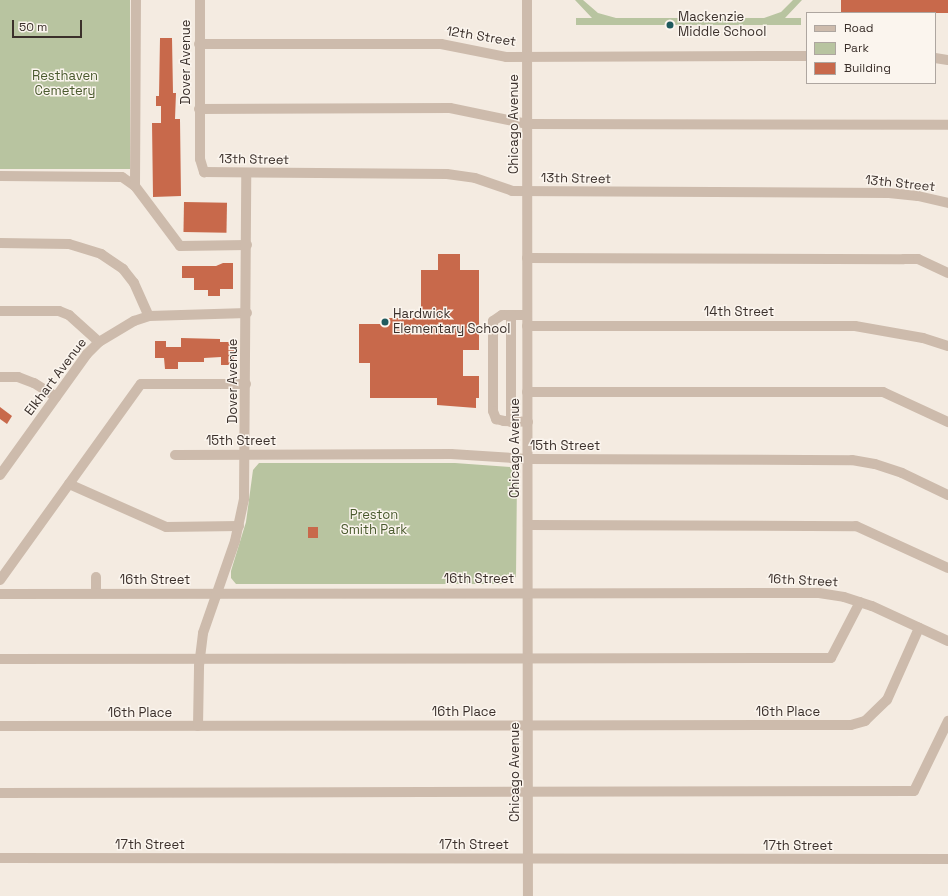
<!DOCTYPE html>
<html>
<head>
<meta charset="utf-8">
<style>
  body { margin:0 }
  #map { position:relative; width:948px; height:896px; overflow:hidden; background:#f4ebe1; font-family:"Space Grotesk",sans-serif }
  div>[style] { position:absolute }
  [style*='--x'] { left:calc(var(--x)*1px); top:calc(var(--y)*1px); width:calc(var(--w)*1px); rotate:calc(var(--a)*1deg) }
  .green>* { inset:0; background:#b8c4a0; transform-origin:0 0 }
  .building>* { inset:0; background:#c8694b; transform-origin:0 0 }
  .minor>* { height:10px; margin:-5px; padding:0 5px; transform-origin:5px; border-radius:5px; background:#cdbbac }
  .dots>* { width:11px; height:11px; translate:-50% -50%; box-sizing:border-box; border:2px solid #fbf5ee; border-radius:50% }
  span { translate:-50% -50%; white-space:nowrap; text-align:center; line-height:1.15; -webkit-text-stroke:3px #fbf5ee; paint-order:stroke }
  .poi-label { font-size:13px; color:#3b302b }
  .left { translate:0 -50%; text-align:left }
  .street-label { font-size:13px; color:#3b302b }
  .park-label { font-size:13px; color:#4a5a2e }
  .legend { position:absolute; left:806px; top:12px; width:130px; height:72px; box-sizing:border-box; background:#fbf5ee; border:1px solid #aea6a0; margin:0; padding:5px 7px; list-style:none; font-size:12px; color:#3b302b }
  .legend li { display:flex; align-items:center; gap:8px; height:20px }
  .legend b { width:20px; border:1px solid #aea6a0 }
  .scale { position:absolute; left:12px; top:20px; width:70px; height:18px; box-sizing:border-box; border:2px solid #3b302b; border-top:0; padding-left:5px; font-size:12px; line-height:14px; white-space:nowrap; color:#3b302b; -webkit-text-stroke:3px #fbf5ee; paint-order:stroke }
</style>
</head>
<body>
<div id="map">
  <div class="green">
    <i style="left:0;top:0;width:130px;height:169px"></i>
    <i style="clip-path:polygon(575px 0,583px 0,598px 13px,616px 18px,764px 18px,781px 12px,793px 0,802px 0,785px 18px,801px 18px,801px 25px,576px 25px,576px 18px,592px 18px)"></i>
    <i style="clip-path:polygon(259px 463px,455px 463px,510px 467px,517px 478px,516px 577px,506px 584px,236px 584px,231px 578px,231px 571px,246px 522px,253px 470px)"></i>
  </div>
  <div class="building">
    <i style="left:841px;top:0;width:107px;height:13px"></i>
    <i style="clip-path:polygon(160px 38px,172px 38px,173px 93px,176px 93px,175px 119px,180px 119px,181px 196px,153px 197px,152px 123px,161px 123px,161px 106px,156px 106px,156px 96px,159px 96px)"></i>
    <i style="left:184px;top:202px;width:43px;height:30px;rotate:1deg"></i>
    <i style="clip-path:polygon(438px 254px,460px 254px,460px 270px,479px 270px,479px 350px,463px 350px,463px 376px,479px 376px,479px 398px,476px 398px,476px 408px,437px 405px,437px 398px,370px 398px,370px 363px,359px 363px,359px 324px,381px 324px,381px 318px,421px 318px,421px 270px,438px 270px)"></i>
    <i style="clip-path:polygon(223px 263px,233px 263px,233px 289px,220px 289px,220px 296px,208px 296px,208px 290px,194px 290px,194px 278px,182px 278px,182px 266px,216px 266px)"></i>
    <i style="clip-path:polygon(181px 338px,220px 339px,220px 342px,234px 342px,234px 365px,221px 365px,221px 357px,204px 358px,204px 362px,178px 362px,178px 369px,165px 369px,164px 358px,155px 358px,155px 341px,166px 341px,166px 347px,181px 347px)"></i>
    <i style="clip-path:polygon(0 407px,12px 416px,7px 424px,0 419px)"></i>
    <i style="left:308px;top:527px;width:10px;height:11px"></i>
  </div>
  <div class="minor">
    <i style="--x:200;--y:0;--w:159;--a:90"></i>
    <i style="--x:200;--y:159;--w:14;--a:73"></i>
    <i style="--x:204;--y:172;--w:243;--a:0.5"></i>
    <i style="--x:447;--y:174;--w:28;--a:8"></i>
    <i style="--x:475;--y:178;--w:39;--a:19"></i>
    <i style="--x:512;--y:191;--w:377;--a:0.3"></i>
    <i style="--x:889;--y:193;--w:29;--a:6"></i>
    <i style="--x:918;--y:196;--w:31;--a:13"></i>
    <i style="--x:527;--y:0;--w:896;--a:89.94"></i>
    <i style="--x:199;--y:44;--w:242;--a:0"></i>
    <i style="--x:441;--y:44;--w:66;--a:11.3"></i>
    <i style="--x:506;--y:57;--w:301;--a:-0.2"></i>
    <i style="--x:935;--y:58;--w:13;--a:9"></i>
    <i style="--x:199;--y:109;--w:251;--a:-0.2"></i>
    <i style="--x:450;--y:108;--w:79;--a:11.7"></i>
    <i style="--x:527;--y:124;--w:421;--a:0.1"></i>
    <i style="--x:0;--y:176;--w:122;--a:0.5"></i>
    <i style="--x:122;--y:177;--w:16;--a:35"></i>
    <i style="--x:135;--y:186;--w:75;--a:53.1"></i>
    <i style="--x:180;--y:246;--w:67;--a:-0.9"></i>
    <i style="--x:135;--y:186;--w:186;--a:-89.7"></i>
    <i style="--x:0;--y:243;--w:69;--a:0.8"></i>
    <i style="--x:69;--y:244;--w:34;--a:17"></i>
    <i style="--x:101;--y:254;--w:27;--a:34"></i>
    <i style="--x:123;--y:269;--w:18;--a:52"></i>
    <i style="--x:134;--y:283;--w:36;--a:66"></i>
    <i style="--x:527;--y:258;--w:377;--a:0.2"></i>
    <i style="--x:904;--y:259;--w:14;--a:0"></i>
    <i style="--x:918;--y:259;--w:33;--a:25"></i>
    <i style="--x:0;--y:311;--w:59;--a:0"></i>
    <i style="--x:59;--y:311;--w:11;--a:22"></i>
    <i style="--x:69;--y:315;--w:40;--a:42"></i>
    <i style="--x:527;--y:315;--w:25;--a:180"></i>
    <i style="--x:502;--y:315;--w:11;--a:146"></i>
    <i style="--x:493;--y:321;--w:90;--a:90"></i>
    <i style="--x:493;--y:411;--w:9;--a:69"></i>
    <i style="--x:496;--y:419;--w:8;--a:14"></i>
    <i style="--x:504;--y:421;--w:24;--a:2"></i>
    <i style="--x:527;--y:326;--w:328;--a:0"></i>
    <i style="--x:855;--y:326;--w:69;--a:10"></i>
    <i style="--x:923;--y:338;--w:26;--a:18"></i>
    <i style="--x:0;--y:377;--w:18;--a:0"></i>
    <i style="--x:18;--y:377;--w:17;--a:21"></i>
    <i style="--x:34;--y:383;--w:26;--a:32"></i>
    <i style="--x:527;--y:392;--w:356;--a:0"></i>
    <i style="--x:883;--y:392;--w:72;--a:24.8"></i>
    <i style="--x:511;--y:422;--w:107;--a:-90"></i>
    <i style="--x:175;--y:455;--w:276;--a:-0.2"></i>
    <i style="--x:451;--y:454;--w:77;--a:3.7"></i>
    <i style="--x:528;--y:459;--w:324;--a:0.2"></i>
    <i style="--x:852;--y:460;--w:23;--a:10"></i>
    <i style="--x:875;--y:464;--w:28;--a:18"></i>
    <i style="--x:902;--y:473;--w:51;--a:25.6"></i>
    <i style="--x:0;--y:475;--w:149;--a:-54.3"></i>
    <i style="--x:87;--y:354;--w:17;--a:-45"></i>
    <i style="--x:99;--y:342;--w:41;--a:-31"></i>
    <i style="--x:134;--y:321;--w:16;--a:-18"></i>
    <i style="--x:149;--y:316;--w:98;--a:-1.8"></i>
    <i style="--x:69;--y:484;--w:106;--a:23.9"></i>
    <i style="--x:166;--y:527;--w:73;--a:-0.8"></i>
    <i style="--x:528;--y:525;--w:328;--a:0.2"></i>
    <i style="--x:856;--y:526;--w:101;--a:24.5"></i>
    <i style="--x:96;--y:577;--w:16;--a:90"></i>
    <i style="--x:0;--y:580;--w:241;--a:-54.3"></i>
    <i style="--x:141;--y:384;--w:105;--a:0"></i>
    <i style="--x:0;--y:594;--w:819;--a:-0.07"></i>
    <i style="--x:819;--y:593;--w:25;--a:9"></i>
    <i style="--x:844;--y:597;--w:29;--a:18"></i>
    <i style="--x:872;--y:606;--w:84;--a:24.7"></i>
    <i style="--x:0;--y:659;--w:831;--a:-0.07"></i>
    <i style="--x:831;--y:658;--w:63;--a:-62.6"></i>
    <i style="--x:0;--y:726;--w:851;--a:-0.07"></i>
    <i style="--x:851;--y:725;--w:15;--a:-16"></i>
    <i style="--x:865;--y:721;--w:30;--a:-44"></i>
    <i style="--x:887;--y:700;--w:79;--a:-66"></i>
    <i style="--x:198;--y:726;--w:60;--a:-89"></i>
    <i style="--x:199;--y:666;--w:33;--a:-83"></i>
    <i style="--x:203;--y:633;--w:97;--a:-70.8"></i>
    <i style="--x:235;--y:541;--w:43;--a:-77.9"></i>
    <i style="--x:244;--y:499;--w:326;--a:-89.6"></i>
    <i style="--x:0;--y:793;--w:914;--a:-0.13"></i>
    <i style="--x:914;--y:791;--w:78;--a:-64.1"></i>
    <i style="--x:0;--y:858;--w:948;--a:0.06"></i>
  </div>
  <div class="dots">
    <i style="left:670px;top:25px;background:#1f5a5e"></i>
    <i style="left:385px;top:322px;background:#1f5a5e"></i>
  </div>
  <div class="poi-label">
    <span class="left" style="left:678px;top:25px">Mackenzie<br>Middle School</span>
    <span class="left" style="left:393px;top:322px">Hardwick<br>Elementary School</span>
  </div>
  <div class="street-label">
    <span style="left:481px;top:37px;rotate:9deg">12th Street</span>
    <span style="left:186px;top:62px;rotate:-90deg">Dover Avenue</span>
    <span style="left:514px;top:124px;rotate:-90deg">Chicago Avenue</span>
    <span style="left:254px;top:160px;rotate:1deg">13th Street</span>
    <span style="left:576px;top:179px;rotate:1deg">13th Street</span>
    <span style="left:900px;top:184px;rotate:6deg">13th Street</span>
    <span style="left:739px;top:312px">14th Street</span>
    <span style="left:56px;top:377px;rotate:-53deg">Elkhart Avenue</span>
    <span style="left:233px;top:381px;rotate:-90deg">Dover Avenue</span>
    <span style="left:241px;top:441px">15th Street</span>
    <span style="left:565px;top:446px">15th Street</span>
    <span style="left:515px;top:448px;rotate:-90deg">Chicago Avenue</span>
    <span style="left:479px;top:579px">16th Street</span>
    <span style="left:155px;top:580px">16th Street</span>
    <span style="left:803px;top:581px;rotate:3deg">16th Street</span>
    <span style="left:464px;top:712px">16th Place</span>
    <span style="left:788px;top:712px">16th Place</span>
    <span style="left:140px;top:713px">16th Place</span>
    <span style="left:515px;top:772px;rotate:-90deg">Chicago Avenue</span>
    <span style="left:150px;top:845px">17th Street</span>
    <span style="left:474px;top:845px">17th Street</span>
    <span style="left:798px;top:846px">17th Street</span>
  </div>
  <div class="park-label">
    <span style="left:65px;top:84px">Resthaven<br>Cemetery</span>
    <span style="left:374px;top:523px">Preston<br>Smith Park</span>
  </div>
  <ul class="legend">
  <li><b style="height:5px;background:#cdbbac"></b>Road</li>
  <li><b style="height:11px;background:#b8c4a0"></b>Park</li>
  <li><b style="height:11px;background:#c8694b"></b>Building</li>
  </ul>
  <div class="scale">50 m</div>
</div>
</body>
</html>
